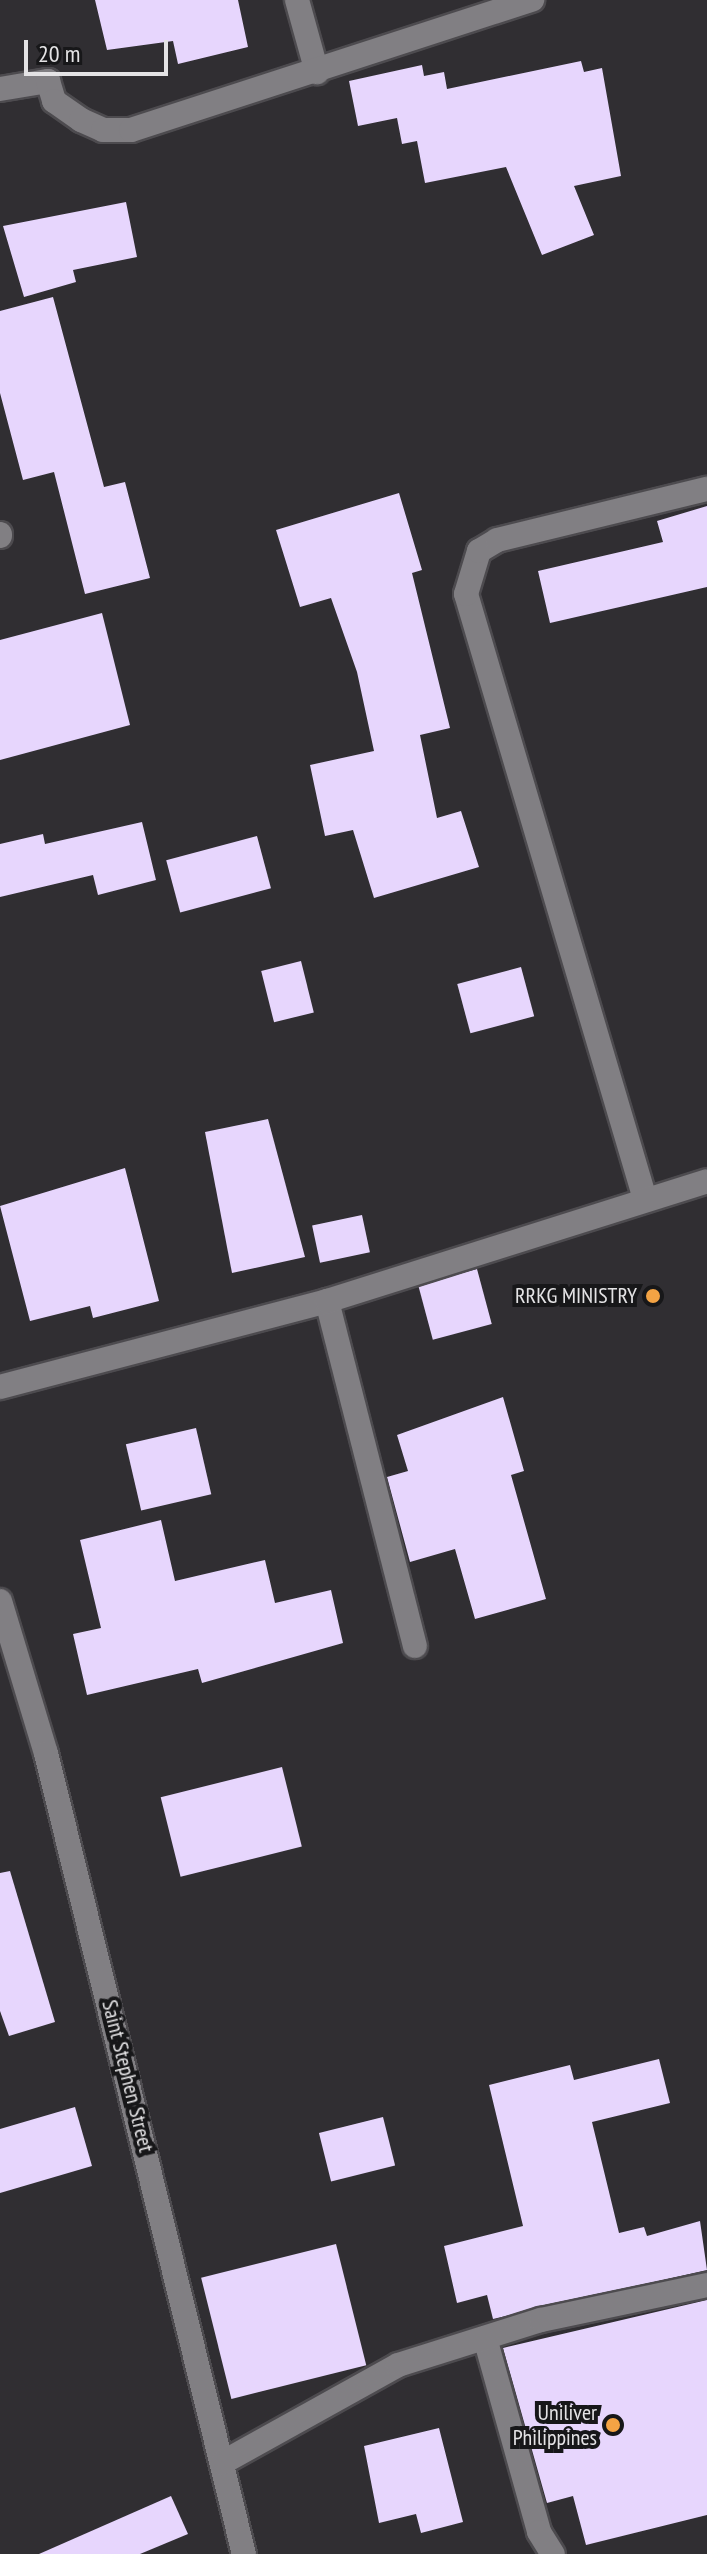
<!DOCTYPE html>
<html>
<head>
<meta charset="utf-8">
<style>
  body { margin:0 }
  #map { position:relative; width:707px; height:2554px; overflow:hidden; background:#302e32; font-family:"PT Sans Narrow",sans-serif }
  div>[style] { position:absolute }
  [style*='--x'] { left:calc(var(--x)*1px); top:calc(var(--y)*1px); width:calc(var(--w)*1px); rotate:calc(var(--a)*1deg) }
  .building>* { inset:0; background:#e7d6fd; transform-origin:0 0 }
  .roads { filter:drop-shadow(2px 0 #4d4b4f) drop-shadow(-2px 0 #4d4b4f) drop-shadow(0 2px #4d4b4f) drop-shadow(0 -2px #4d4b4f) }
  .minor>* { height:24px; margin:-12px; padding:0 12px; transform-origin:12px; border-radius:12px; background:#817f83 }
  .dots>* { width:22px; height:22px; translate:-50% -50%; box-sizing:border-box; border:4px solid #171719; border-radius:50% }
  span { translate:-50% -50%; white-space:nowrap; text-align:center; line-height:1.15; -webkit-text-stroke:8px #171719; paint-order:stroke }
  .poi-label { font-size:22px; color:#e4e3e5 }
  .right { translate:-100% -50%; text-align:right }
  .street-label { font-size:22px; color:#e4e3e5 }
  .scale { position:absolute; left:24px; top:40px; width:144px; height:36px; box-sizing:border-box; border:4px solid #e4e3e5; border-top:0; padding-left:10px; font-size:24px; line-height:28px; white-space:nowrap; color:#e4e3e5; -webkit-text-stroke:6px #171719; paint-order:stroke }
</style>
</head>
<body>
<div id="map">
  <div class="building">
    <i style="clip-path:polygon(95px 0,238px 0,248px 47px,178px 64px,173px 41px,107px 50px)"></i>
    <i style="clip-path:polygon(581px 61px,584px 72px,602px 68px,621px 176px,574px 186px,594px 235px,542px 255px,506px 167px,425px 183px,417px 141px,402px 144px,397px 118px,358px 126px,349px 81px,422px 65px,424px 76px,444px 72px,447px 89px)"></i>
    <i style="clip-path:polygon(126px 202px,137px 257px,73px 270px,76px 282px,24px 297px,3px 226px)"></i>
    <i style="clip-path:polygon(53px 297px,104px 487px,125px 482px,150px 578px,85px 594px,54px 472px,23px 480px,0 393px,0 311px)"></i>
    <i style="clip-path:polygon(399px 493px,422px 570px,412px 573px,450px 728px,420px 735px,437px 818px,461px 811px,479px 867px,374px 898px,353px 830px,325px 836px,310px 765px,374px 751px,357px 672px,331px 598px,300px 607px,276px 530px)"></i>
    <i style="clip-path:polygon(707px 506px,707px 587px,550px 623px,538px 571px,663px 542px,657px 521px)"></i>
    <i style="clip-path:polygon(102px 613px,130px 725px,0 760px,0 640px)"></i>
    <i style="clip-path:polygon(142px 822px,156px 880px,98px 895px,93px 875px,0 897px,0 844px,43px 834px,45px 844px)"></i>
    <i style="left:257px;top:836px;width:54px;height:94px;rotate:75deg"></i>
    <i style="left:301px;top:961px;width:53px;height:41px;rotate:76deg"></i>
    <i style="left:521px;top:967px;width:51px;height:66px;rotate:75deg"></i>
    <i style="clip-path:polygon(268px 1119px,305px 1257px,232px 1273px,205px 1132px)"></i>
    <i style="clip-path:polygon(125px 1168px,159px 1301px,93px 1318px,90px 1306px,30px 1321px,0 1206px)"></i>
    <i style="left:362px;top:1215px;width:38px;height:51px;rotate:78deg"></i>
    <i style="left:477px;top:1269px;width:57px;height:61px;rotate:75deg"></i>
    <i style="clip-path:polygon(503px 1397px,524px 1471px,511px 1475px,546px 1599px,475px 1619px,455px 1549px,410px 1562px,387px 1477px,408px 1471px,397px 1435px)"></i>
    <i style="left:196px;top:1428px;width:68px;height:72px;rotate:77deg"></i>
    <i style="clip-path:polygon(161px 1520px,175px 1581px,265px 1560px,275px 1603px,331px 1590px,343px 1643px,202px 1683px,198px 1669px,87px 1695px,73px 1634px,101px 1628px,80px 1540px)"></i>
    <i style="left:282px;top:1767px;width:82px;height:125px;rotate:76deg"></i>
    <i style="clip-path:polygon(10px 1871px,55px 2022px,9px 2036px,0 2011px,0 1873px)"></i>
    <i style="clip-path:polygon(659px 2059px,670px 2103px,592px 2122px,619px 2233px,644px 2227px,647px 2236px,700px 2221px,707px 2270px,493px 2319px,487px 2295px,457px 2303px,444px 2246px,523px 2226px,489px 2085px,570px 2065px,574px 2080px)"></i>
    <i style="clip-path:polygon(75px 2107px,92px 2166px,0 2193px,0 2129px)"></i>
    <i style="left:383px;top:2117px;width:50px;height:66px;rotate:76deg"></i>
    <i style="left:336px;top:2244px;width:125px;height:139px;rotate:76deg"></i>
    <i style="clip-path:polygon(707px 2300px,707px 2515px,586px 2545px,573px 2496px,547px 2503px,503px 2348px)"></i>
    <i style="clip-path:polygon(439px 2428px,463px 2522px,421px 2533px,416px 2514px,379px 2523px,364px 2446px)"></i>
    <i style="clip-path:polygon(171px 2496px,188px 2534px,140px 2554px,39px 2554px)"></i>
  </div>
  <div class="roads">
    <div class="minor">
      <i style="--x:297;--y:0;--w:75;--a:74.5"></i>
      <i style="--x:0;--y:89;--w:49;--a:-9.5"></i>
      <i style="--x:48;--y:81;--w:21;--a:73"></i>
      <i style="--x:54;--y:101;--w:33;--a:35"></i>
      <i style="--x:81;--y:120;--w:24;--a:24"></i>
      <i style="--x:103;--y:130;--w:28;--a:0"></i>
      <i style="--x:131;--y:130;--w:422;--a:-18"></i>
      <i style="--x:0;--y:534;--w:2;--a:90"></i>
      <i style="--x:645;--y:1199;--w:631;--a:-106.48"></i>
      <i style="--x:466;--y:594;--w:45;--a:-73.2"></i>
      <i style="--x:479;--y:551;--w:21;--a:-31"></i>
      <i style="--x:497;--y:540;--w:216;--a:-13.7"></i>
      <i style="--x:327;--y:1301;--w:356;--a:75.7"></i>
      <i style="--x:0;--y:1387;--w:338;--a:-14.7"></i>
      <i style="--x:327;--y:1301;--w:398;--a:-17.5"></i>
      <i style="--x:0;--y:1601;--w:159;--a:73.2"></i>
      <i style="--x:46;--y:1753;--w:825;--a:76.12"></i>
      <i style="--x:485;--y:2338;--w:201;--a:74.4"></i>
      <i style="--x:539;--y:2532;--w:26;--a:58"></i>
      <i style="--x:222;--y:2463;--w:201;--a:-29.1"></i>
      <i style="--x:398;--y:2365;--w:150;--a:-17.5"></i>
      <i style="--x:541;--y:2320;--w:170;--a:-11.9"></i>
    </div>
  </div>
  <div class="dots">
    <i style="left:653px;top:1296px;background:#f4a344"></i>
    <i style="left:613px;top:2425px;background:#f4a344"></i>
  </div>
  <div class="poi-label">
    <span class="right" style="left:637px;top:1296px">RRKG MINISTRY</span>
    <span class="right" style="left:597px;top:2425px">Uniliver<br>Philippines</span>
  </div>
  <div class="street-label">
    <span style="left:128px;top:2076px;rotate:76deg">Saint Stephen Street</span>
  </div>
  <div class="scale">20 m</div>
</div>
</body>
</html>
